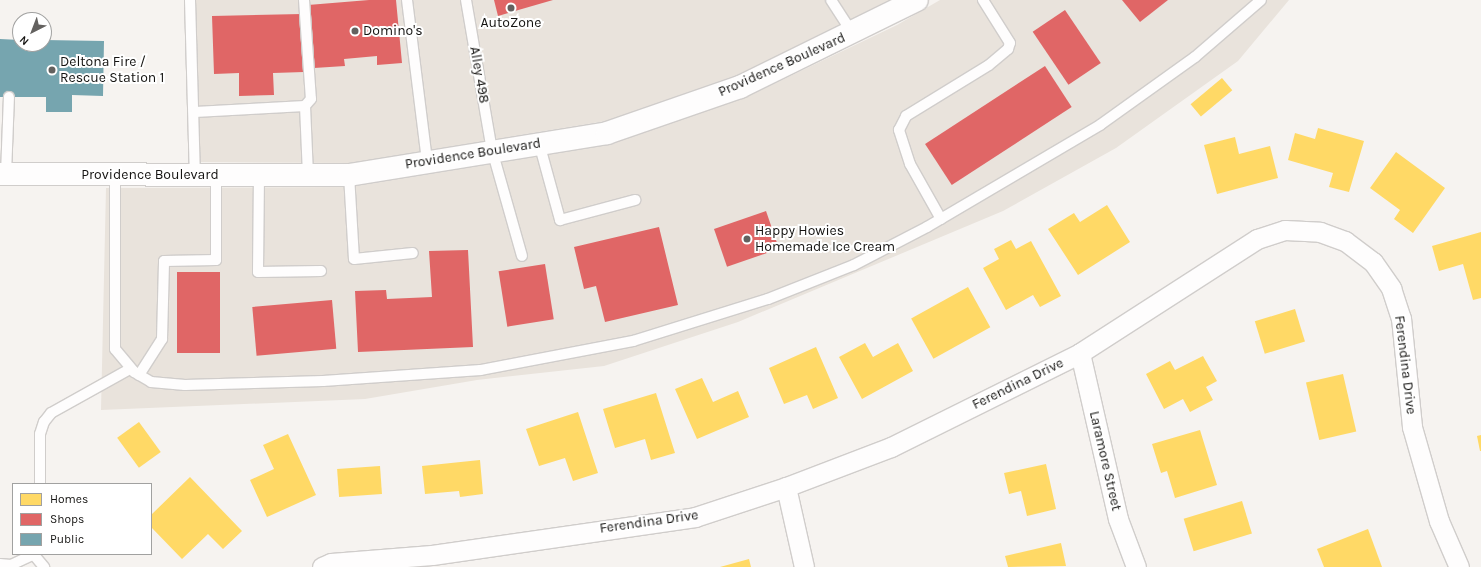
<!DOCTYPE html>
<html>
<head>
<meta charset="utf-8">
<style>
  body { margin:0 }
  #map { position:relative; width:1481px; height:567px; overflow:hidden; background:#f6f3f0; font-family:Karla,sans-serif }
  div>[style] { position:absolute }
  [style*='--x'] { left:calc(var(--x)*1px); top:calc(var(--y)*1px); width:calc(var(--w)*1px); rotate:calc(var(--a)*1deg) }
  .built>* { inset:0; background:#e9e3dc }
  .homes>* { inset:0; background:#ffd966; transform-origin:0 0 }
  .shops>* { inset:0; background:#e06666; transform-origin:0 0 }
  .public>* { inset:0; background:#76a5af }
  .roads { filter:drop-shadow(1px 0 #d0cdcb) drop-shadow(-1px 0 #d0cdcb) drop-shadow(0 1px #d0cdcb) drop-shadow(0 -1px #d0cdcb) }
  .service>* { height:10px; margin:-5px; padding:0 5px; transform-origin:5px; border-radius:5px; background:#fefdfd }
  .minor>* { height:19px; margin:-9.5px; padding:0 9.5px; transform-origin:9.5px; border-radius:9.5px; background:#fefdfd }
  .secondary>* { height:22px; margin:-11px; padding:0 11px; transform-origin:11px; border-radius:11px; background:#fefdfd }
  .dots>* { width:11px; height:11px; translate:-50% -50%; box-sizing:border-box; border:2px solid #fff; border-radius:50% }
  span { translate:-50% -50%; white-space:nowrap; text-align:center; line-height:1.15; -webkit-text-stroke:4px #fff; paint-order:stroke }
  .poi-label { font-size:14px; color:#141311 }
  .left { translate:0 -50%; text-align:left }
  .street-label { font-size:14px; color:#141311 }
  .legend { position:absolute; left:12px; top:483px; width:140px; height:72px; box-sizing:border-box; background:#fff; border:1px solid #a1a1a0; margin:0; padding:5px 7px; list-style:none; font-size:12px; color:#141311 }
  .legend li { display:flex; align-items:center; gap:8px; height:20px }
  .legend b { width:20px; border:1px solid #a1a1a0 }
  .north { position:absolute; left:12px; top:12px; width:40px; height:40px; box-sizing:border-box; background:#fff; border:1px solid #a1a1a0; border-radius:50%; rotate:222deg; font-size:11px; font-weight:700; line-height:16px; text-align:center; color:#141311 }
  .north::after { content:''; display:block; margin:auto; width:14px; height:18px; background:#63615f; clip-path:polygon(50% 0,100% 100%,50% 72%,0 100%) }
</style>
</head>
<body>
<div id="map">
  <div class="built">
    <i style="clip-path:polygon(194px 0,895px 0,737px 75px,606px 121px,350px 163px,195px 162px)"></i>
    <i style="clip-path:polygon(940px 0,1289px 0,1238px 61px,1116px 148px,1003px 211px,738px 322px,604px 366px,477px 380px,365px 399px,101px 410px,106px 188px,350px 187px,608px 145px,744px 98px,897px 25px)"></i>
  </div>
  <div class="homes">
    <i style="left:1222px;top:78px;width:16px;height:41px;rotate:50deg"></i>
    <i style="clip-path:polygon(1318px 128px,1364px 141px,1349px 192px,1329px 187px,1333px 173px,1288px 160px,1295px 133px,1315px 139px)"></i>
    <i style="clip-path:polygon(1235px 137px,1239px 154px,1270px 146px,1278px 178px,1217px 194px,1204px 145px)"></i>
    <i style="clip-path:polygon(1396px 152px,1445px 188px,1413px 233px,1394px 219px,1400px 210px,1370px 188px)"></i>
    <i style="clip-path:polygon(1107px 205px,1130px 242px,1078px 275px,1048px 229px,1074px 213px,1080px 222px)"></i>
    <i style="clip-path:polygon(1481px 232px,1481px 298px,1473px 300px,1463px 264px,1439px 271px,1432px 246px)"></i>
    <i style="clip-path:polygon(1011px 240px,1016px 249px,1031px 241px,1061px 296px,1040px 307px,1033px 295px,1006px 310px,983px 268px,999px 259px,994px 249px)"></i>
    <i style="left:968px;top:287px;width:46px;height:65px;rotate:61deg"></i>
    <i style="left:1295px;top:309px;width:34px;height:42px;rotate:73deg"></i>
    <i style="clip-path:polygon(865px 343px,873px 357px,898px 343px,913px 371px,862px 399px,839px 357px)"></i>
    <i style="clip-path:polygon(816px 347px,838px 398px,813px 409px,807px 395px,784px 404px,769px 368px)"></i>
    <i style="clip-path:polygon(1203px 356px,1217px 381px,1206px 387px,1213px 400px,1190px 412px,1183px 399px,1164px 409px,1146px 374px,1170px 361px,1175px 370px)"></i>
    <i style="left:1343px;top:374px;width:59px;height:38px;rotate:77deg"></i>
    <i style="clip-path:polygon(702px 378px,713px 402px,738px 391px,749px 417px,697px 439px,675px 389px)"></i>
    <i style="clip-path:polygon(656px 393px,675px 453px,651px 460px,645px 439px,615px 448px,603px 409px)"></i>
    <i style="clip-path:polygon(578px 412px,598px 473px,573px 481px,565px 458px,539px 466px,526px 429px)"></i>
    <i style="left:139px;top:422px;width:37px;height:27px;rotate:54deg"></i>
    <i style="clip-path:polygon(1200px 430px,1217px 485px,1175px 498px,1167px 471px,1161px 473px,1152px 444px)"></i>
    <i style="clip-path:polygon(288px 434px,316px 495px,267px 517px,250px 480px,274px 469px,263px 445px)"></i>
    <i style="clip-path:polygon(1481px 435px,1481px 451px,1480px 451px,1477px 436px)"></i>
    <i style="clip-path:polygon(480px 460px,483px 494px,460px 497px,459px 491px,425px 494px,422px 466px)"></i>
    <i style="clip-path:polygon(1046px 464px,1056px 509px,1027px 516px,1021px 491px,1009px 494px,1004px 473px)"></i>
    <i style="left:380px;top:466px;width:28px;height:43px;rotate:86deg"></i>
    <i style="clip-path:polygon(190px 477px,242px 531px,223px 549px,208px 534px,182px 559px,151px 527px,151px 515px)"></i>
    <i style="left:1242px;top:501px;width:34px;height:61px;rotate:73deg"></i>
    <i style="clip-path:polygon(1368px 529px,1382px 567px,1324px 567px,1317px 549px)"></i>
    <i style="clip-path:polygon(1061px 543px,1066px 566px,1008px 567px,1005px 556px)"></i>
    <i style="clip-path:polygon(749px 559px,751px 567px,720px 567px)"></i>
  </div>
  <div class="shops">
    <i style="clip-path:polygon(369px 0,396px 0,402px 63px,377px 65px,377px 56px,344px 59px,345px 66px,314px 68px,308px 5px)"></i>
    <i style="clip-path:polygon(494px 0,553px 0,498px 16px)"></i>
    <i style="clip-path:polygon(1122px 0,1168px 0,1140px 22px)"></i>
    <i style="left:1065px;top:10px;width:64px;height:39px;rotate:56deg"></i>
    <i style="clip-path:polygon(302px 14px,304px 72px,273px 73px,274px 95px,239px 96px,239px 73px,214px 74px,212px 16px)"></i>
    <i style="left:1045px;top:66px;width:49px;height:143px;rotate:57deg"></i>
    <i style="left:766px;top:211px;width:40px;height:55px;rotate:71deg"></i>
    <i style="clip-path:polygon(659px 227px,678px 305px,605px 322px,596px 286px,584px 289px,574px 247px)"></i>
    <i style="clip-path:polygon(468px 250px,473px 347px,358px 352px,355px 291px,386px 290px,387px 299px,432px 297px,429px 251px)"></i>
    <i style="left:545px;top:264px;width:56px;height:47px;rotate:81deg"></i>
    <i style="left:177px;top:272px;width:43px;height:81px"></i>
    <i style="left:332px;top:300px;width:49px;height:80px;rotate:85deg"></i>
  </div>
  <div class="public">
    <i style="clip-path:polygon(0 39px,20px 40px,20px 44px,44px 44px,44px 40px,104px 41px,103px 96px,72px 95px,72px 112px,46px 112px,46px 97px,0 97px)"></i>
  </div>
  <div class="roads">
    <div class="service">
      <i style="--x:190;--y:0;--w:174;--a:88.4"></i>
      <i style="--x:304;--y:0;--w:99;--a:86"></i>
      <i style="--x:311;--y:99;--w:9;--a:131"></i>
      <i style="--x:407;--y:0;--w:162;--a:82.9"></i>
      <i style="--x:466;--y:0;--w:152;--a:80.2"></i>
      <i style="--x:492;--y:150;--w:110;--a:74.2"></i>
      <i style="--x:831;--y:0;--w:40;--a:57.1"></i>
      <i style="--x:195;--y:112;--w:110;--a:-3.1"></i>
      <i style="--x:305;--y:106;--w:69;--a:87.5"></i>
      <i style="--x:539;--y:143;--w:80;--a:74.7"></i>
      <i style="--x:560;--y:220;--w:78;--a:-14.9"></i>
      <i style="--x:6;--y:174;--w:77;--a:-87.8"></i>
      <i style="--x:259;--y:175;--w:97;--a:90.6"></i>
      <i style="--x:258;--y:272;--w:63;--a:-0.9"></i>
      <i style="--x:349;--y:175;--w:84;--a:86.6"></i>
      <i style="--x:354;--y:259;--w:59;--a:-5.8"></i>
      <i style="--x:115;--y:176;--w:173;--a:90"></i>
      <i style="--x:115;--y:349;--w:30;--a:50"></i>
      <i style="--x:134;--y:372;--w:20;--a:30"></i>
      <i style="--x:151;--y:382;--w:34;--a:5"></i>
      <i style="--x:185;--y:385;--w:138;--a:-1.7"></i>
      <i style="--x:323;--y:381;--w:158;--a:-4"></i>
      <i style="--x:481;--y:370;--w:155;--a:-10.8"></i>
      <i style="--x:633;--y:341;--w:141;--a:-17.3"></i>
      <i style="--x:768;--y:299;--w:92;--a:-21.6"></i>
      <i style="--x:854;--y:265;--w:82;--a:-27.5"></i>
      <i style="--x:927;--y:227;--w:201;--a:-30.5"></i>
      <i style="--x:1100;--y:125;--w:117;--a:-35.6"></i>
      <i style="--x:1195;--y:57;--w:87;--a:-40.8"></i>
      <i style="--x:941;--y:219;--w:63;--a:-119.4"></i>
      <i style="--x:910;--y:164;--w:36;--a:-108"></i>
      <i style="--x:899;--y:130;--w:16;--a:-63"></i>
      <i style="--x:906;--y:116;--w:97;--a:-31.6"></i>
      <i style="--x:989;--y:65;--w:25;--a:-40"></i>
      <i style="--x:1008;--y:49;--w:6;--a:-72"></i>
      <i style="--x:1010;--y:43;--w:51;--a:-122.1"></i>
      <i style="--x:139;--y:375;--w:43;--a:-57.4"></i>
      <i style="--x:162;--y:339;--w:78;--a:-88.5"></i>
      <i style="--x:164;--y:261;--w:52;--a:-1.1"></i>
      <i style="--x:216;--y:260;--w:86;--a:-90"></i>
      <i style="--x:40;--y:484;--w:50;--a:-90"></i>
      <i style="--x:40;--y:434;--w:13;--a:-72"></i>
      <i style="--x:44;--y:422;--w:11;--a:-52"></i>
      <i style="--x:51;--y:413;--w:90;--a:-29.1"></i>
      <i style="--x:34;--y:555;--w:16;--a:50"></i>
      <i style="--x:0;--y:564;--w:11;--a:5"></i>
      <i style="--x:11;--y:565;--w:26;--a:-25"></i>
    </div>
    <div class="minor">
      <i style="--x:1080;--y:353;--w:170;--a:77.1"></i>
      <i style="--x:1118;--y:519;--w:51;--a:69.4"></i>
      <i style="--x:786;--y:487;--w:82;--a:77.3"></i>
      <i style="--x:322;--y:567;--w:10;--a:-24"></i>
      <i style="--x:331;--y:563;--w:101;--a:-4.5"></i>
      <i style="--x:432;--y:555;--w:266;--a:-8.2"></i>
      <i style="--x:695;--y:517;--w:96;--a:-18.2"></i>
      <i style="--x:786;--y:487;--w:112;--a:-20.9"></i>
      <i style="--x:891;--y:447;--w:211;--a:-26.4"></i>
      <i style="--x:1080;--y:353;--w:211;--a:-32.8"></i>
      <i style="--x:1257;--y:239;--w:29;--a:-18"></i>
      <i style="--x:1285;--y:230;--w:35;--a:3"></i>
      <i style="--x:1320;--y:232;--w:27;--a:20"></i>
      <i style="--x:1345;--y:241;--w:35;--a:37"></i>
      <i style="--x:1373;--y:262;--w:32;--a:55"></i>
      <i style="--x:1391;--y:288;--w:32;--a:72"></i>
      <i style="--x:1401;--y:318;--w:110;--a:84.2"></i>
      <i style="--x:1412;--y:427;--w:98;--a:74"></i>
      <i style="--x:1439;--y:521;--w:50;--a:66.5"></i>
    </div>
    <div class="secondary">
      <i style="--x:0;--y:174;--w:349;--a:0.2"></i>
      <i style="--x:349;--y:175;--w:261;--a:-9.2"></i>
      <i style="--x:607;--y:133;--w:141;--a:-19.1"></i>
      <i style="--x:740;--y:87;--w:197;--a:-26.2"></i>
    </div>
  </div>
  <div class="dots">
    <i style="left:511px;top:8px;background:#63615f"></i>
    <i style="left:355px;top:31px;background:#63615f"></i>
    <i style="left:52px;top:70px;background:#63615f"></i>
    <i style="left:747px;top:239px;background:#63615f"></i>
  </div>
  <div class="poi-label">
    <span style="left:511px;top:23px">AutoZone</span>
    <span class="left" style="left:363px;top:31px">Domino's</span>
    <span class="left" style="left:60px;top:70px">Deltona Fire /<br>Rescue Station 1</span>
    <span class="left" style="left:755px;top:239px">Happy Howies<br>Homemade Ice Cream</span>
  </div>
  <div class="street-label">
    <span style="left:782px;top:65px;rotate:-24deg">Providence Boulevard</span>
    <span style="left:479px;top:75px;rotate:80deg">Alley 498</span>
    <span style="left:473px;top:154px;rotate:-9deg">Providence Boulevard</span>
    <span style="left:150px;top:175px">Providence Boulevard</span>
    <span style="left:1405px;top:365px;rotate:83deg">Ferendina Drive</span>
    <span style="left:1018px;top:384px;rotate:-26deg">Ferendina Drive</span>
    <span style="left:1105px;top:461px;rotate:77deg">Laramore Street</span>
    <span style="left:649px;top:522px;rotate:-8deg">Ferendina Drive</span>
  </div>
  <ul class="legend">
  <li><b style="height:11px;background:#ffd966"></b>Homes</li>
  <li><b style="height:11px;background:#e06666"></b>Shops</li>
  <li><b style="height:11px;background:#76a5af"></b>Public</li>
  </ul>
  <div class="north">N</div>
</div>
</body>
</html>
